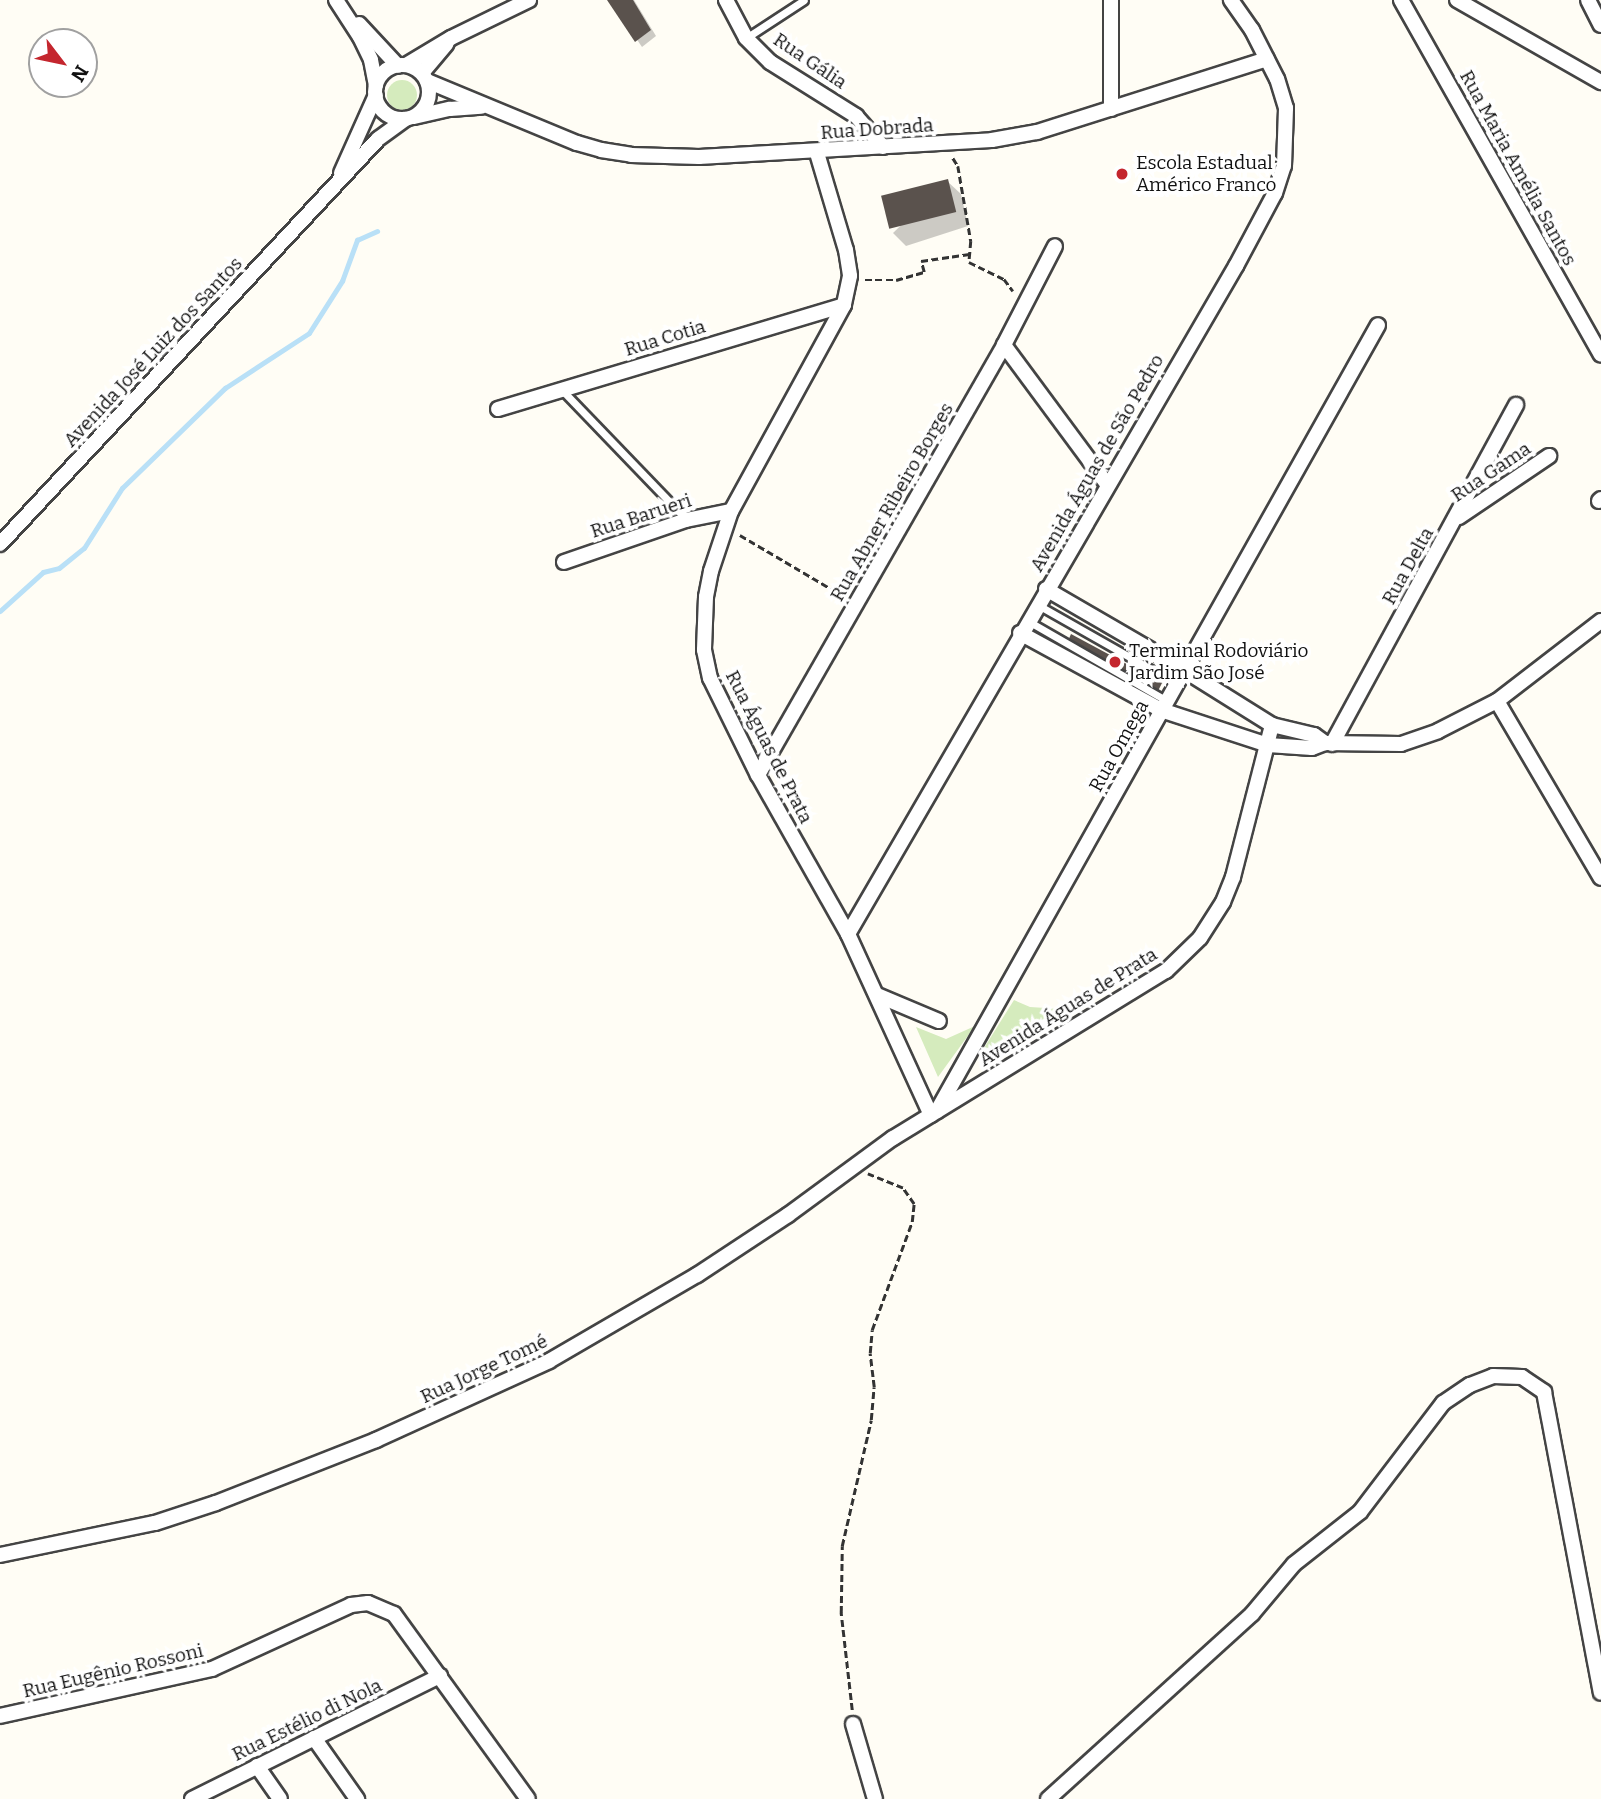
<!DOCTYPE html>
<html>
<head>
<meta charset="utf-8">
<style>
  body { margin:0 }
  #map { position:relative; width:1601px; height:1799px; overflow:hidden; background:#fffdf5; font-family:Bitter,serif }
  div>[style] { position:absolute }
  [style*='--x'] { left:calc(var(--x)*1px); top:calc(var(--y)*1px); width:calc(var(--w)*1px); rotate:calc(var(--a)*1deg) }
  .green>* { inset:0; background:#d5ebbd }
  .round { border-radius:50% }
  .shadow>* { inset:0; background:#0003 }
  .stream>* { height:5px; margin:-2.5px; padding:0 2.5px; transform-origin:2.5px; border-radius:2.5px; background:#b9e0f7 }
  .building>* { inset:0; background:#5a524d; transform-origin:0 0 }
  .path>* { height:2.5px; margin-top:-1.25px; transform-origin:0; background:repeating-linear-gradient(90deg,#333 0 7px,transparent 0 10.5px) }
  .roads { filter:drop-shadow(2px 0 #444) drop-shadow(-2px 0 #444) drop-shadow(0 2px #444) drop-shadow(0 -2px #444) }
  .service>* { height:7px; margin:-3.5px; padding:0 3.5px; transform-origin:3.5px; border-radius:3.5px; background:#fff }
  .minor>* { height:14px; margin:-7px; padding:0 7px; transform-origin:7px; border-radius:7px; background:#fff }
  .minor>.ring { margin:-7px; padding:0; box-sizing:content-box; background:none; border:14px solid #fff; border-radius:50% }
  .dots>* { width:19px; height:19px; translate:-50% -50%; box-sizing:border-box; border:4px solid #fff; border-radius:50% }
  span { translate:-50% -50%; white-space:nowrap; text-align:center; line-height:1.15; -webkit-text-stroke:7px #fff; paint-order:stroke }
  .street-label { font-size:19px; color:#111 }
  .poi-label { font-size:19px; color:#111 }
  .left { translate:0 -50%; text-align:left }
  .north { position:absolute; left:28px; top:28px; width:70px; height:70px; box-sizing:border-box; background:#fff; border:2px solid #a0a0a0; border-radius:50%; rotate:122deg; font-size:19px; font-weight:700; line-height:28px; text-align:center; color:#111 }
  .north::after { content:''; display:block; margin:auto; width:24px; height:32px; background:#c4262e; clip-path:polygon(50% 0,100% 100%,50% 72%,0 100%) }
</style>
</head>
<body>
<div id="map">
  <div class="green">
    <i class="round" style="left:387px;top:80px;width:30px;height:30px"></i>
    <i style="clip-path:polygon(1014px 1000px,1030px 1007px,1061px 1009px,991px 1052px,984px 1048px)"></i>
    <i style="clip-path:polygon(975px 1026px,938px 1077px,916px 1027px,946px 1039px)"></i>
  </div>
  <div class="shadow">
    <i style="clip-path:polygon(610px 0,634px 0,656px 36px,642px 47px)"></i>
    <i style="clip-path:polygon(947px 181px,961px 194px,968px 226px,906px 246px,893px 233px)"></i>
  </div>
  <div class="stream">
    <i style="--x:0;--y:611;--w:58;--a:-42.2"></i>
    <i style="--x:43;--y:572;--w:16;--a:-14"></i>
    <i style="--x:59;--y:568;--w:32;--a:-39"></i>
    <i style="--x:84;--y:548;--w:71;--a:-57.7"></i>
    <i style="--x:122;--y:488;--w:144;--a:-44.2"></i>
    <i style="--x:225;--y:388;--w:100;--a:-33.2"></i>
    <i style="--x:309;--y:333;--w:62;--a:-57.6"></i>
    <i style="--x:342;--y:281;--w:44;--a:-69.9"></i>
    <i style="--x:357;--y:240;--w:22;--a:-24"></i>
  </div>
  <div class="building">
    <i style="clip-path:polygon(607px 0,633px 0,651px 30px,635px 42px)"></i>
    <i style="left:948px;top:179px;width:34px;height:69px;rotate:76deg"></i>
    <i style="clip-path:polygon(1071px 634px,1162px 683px,1158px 691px,1068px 641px)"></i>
  </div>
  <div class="path">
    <i style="--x:953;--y:158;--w:9;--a:58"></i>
    <i style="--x:958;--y:166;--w:76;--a:80.2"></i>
    <i style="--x:971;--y:241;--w:21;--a:95"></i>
    <i style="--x:969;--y:262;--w:39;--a:26"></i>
    <i style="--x:1004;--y:279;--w:15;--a:53"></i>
    <i style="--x:865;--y:280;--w:31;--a:0"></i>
    <i style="--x:896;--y:280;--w:29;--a:-16"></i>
    <i style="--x:924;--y:272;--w:11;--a:-105"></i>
    <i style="--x:921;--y:261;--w:49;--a:-8.3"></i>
    <i style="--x:740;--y:535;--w:120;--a:30.6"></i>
    <i style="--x:852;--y:1710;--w:98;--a:-96.5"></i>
    <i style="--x:841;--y:1613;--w:67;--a:-89.1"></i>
    <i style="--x:842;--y:1546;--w:129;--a:-77"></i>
    <i style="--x:871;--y:1420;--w:33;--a:-85"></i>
    <i style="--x:874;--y:1387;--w:34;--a:-97"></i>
    <i style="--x:870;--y:1353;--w:23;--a:-85"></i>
    <i style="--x:872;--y:1330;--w:115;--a:-69.7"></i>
    <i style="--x:912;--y:1222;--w:18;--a:-84"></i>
    <i style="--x:914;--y:1204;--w:19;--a:-125"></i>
    <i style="--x:903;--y:1188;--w:38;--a:-158"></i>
  </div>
  <div class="roads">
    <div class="service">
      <i style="--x:746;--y:38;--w:69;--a:-33.2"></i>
      <i style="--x:561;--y:389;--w:180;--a:46.1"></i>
      <i style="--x:1038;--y:605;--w:160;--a:29.6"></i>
      <i style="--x:1028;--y:621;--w:160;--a:29.9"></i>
    </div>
    <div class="minor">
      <i style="--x:336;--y:0;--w:44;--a:57"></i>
      <i style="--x:360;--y:37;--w:25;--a:64"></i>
      <i style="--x:371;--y:60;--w:26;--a:79"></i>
      <i style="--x:726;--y:0;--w:43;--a:62.2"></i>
      <i style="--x:746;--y:38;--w:34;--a:45"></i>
      <i style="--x:770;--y:62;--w:102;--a:32.1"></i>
      <i style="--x:856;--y:116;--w:41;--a:48.9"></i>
      <i style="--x:1401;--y:0;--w:407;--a:60.6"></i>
      <i style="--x:1457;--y:0;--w:166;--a:29.7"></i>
      <i style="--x:1588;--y:0;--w:28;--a:63"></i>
      <i style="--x:359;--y:24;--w:57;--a:47.1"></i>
      <i style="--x:406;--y:65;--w:52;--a:-31"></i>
      <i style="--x:451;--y:38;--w:87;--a:-26"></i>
      <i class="ring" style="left:375px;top:65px;width:40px;height:40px"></i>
      <i style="--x:422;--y:73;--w:38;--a:-50"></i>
      <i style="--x:427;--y:81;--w:162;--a:22.5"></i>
      <i style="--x:577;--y:143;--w:25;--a:16"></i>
      <i style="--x:601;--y:150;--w:30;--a:9"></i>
      <i style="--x:631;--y:155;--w:68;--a:1.7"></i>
      <i style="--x:699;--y:157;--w:293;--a:-3.3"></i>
      <i style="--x:992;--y:140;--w:46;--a:-10.1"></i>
      <i style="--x:1037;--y:132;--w:241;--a:-17.6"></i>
      <i style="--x:1111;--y:109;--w:109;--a:-90"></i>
      <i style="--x:414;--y:117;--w:37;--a:-13"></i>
      <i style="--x:450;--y:109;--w:31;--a:-4"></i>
      <i style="--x:817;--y:153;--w:101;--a:73.4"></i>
      <i style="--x:846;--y:250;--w:26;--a:81"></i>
      <i style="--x:850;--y:276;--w:30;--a:102"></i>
      <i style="--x:844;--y:305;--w:235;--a:118.7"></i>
      <i style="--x:731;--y:511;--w:63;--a:108.4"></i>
      <i style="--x:711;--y:571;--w:26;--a:101"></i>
      <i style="--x:706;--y:597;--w:53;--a:92.2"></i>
      <i style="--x:704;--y:650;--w:29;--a:78"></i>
      <i style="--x:710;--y:678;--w:108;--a:63.7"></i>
      <i style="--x:758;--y:775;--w:183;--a:60.5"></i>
      <i style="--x:848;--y:934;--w:199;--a:65.4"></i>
      <i style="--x:341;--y:173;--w:85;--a:-65.8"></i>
      <i style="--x:1004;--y:345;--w:173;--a:53.5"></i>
      <i style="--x:498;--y:409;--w:361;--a:-16.7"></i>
      <i style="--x:1599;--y:501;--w:3;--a:-45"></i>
      <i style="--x:1459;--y:517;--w:109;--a:-34.1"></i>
      <i style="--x:0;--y:544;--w:554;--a:-46.97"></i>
      <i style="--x:378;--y:139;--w:34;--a:-36"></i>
      <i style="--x:564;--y:562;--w:129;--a:-19"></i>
      <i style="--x:686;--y:520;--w:46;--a:-11.3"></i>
      <i style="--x:1046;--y:589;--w:132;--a:30.1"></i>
      <i style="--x:1160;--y:655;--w:132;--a:32"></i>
      <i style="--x:1272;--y:725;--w:43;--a:13.4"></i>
      <i style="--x:1314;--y:735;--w:14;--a:36"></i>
      <i style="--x:1020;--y:633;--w:161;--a:28.6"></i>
      <i style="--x:1161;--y:710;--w:113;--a:18.1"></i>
      <i style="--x:1268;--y:745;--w:44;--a:3.9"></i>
      <i style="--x:1312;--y:748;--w:14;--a:-21"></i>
      <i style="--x:1325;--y:743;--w:76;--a:0.8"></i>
      <i style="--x:1401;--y:744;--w:39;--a:-19"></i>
      <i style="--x:1438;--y:731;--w:66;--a:-27"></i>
      <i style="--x:1497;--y:701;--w:131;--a:-37.6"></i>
      <i style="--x:1497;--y:701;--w:205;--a:59.6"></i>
      <i style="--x:1332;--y:744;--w:386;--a:-61.5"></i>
      <i style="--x:758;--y:775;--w:495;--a:-60.2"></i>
      <i style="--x:1004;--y:345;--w:111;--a:-62.7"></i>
      <i style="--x:848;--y:934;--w:773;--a:-59.85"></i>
      <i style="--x:1236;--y:266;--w:83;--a:-61.9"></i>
      <i style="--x:1275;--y:193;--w:28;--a:-72"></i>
      <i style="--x:1284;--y:166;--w:58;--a:-88"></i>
      <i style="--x:1286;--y:108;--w:30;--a:-107"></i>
      <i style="--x:1277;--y:79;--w:55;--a:-117"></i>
      <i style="--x:1252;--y:30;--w:37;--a:-125"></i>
      <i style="--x:877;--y:995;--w:67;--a:22.8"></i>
      <i style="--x:937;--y:1111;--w:901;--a:-60.7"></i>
      <i style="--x:0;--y:1555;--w:158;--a:-11.7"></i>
      <i style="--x:155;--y:1523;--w:64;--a:-18.2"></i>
      <i style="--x:216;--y:1503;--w:172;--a:-21.5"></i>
      <i style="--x:376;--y:1440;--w:190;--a:-24.5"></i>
      <i style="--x:549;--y:1361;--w:171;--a:-30.2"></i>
      <i style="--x:697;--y:1275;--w:109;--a:-33.4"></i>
      <i style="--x:788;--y:1215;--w:130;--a:-36.3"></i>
      <i style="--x:893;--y:1138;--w:320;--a:-31.5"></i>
      <i style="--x:1166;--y:971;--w:47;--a:-44.1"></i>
      <i style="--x:1200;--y:938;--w:43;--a:-57.4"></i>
      <i style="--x:1223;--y:902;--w:27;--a:-68"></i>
      <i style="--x:1233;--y:877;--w:157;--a:-75.6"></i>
      <i style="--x:0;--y:1716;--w:217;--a:-12.5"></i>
      <i style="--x:212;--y:1669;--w:153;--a:-24.7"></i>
      <i style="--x:351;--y:1605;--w:17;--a:-7"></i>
      <i style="--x:368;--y:1603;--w:28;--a:23"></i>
      <i style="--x:394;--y:1614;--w:228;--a:54.1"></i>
      <i style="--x:853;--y:1724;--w:78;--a:73.7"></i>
      <i style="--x:314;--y:1738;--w:75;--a:54.8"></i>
      <i style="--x:257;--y:1766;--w:40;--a:55.1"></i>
      <i style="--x:192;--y:1799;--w:277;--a:-26.4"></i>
      <i style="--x:1048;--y:1799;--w:275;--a:-42.2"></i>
      <i style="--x:1252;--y:1614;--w:65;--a:-50"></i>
      <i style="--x:1294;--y:1564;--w:84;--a:-38.2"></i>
      <i style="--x:1360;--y:1512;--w:137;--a:-52.7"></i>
      <i style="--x:1443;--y:1403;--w:32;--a:-34"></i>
      <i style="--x:1470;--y:1385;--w:25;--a:-21"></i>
      <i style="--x:1493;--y:1376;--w:29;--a:2"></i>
      <i style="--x:1522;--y:1377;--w:27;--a:34"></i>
      <i style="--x:1544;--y:1392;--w:306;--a:79.3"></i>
    </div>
  </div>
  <div class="dots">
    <i style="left:1122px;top:174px;background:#c4262e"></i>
    <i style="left:1115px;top:662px;background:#c4262e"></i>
  </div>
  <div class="street-label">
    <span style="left:810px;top:61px;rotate:34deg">Rua Gália</span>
    <span style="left:877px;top:129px;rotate:-4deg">Rua Dobrada</span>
    <span style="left:1518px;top:168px;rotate:61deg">Rua Maria Amélia Santos</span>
    <span style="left:665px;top:338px;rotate:-17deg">Rua Cotia</span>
    <span style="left:153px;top:352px;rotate:-47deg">Avenida José Luiz dos Santos</span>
    <span style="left:1097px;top:463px;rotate:-60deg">Avenida Águas de São Pedro</span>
    <span style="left:1491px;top:472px;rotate:-34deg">Rua Gama</span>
    <span style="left:892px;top:502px;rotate:-60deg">Rua Abner Ribeiro Borges</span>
    <span style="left:641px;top:516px;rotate:-18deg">Rua Barueri</span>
    <span style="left:1408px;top:566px;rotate:-61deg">Rua Delta</span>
    <span style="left:1119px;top:746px;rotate:-61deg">Rua Omega</span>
    <span style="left:769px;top:747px;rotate:63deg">Rua Águas de Prata</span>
    <span style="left:1068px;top:1007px;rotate:-32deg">Avenida Águas de Prata</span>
    <span style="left:484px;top:1369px;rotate:-25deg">Rua Jorge Tomé</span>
    <span style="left:113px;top:1671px;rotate:-13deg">Rua Eugênio Rossoni</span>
    <span style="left:307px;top:1720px;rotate:-26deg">Rua Estélio di Nola</span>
  </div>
  <div class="poi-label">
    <span class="left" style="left:1136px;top:174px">Escola Estadual<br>Américo Franco</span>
    <span class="left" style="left:1129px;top:662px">Terminal Rodoviário<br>Jardim São José</span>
  </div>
  <div class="north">N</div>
</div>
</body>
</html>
